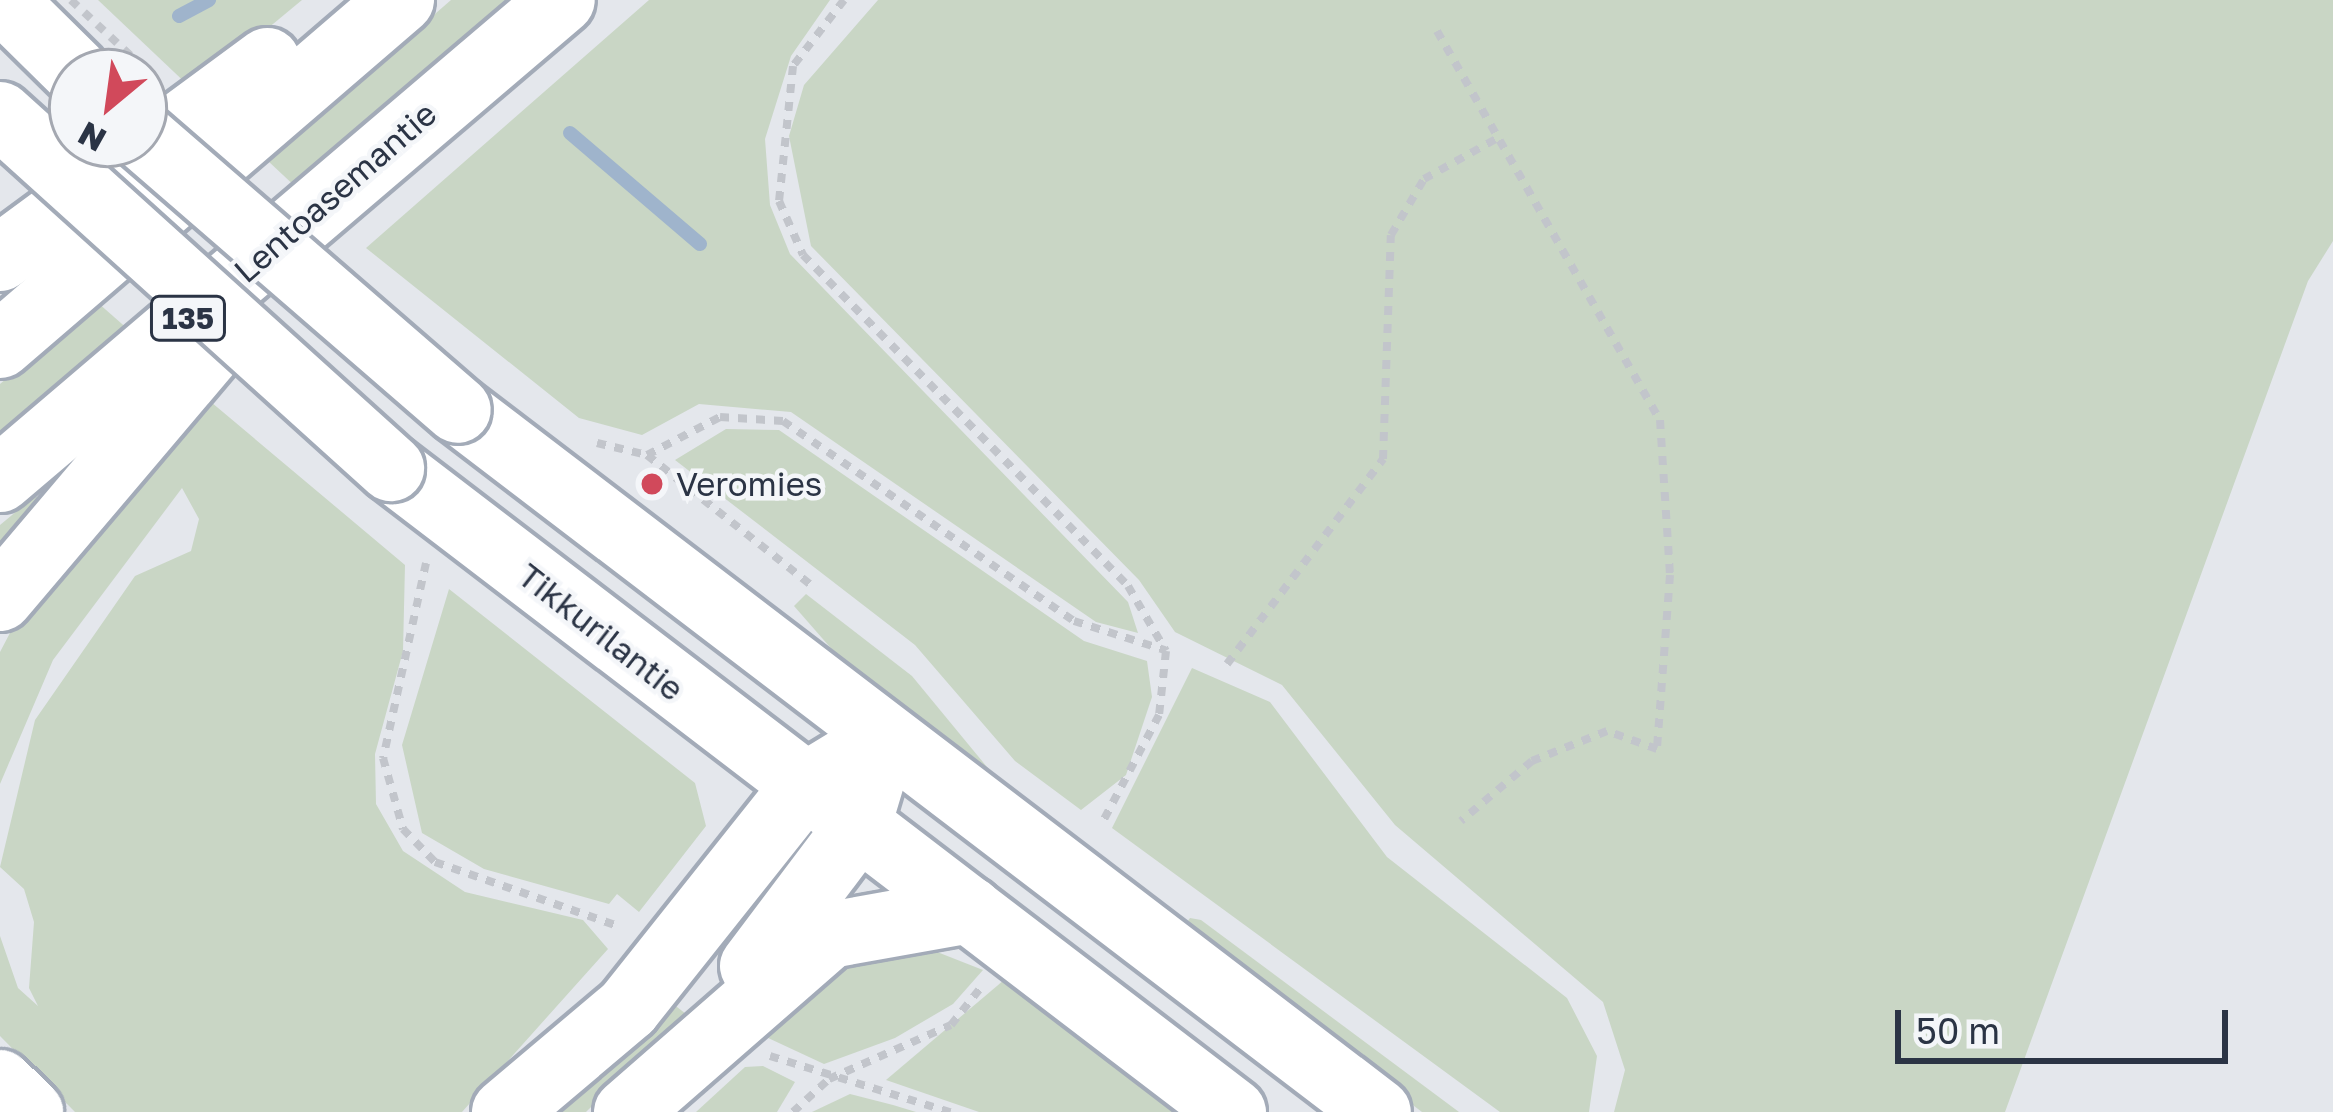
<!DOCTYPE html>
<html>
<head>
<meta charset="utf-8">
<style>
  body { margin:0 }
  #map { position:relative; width:2333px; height:1112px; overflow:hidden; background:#e4e7ec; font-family:"Golos Text",sans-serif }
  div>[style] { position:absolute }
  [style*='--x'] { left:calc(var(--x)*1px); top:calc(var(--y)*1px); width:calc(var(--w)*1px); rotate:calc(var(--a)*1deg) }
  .green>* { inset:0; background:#c9d6c5 }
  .stream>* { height:14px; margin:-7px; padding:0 7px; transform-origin:7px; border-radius:7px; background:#9fb4cc }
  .building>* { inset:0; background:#bbc0ca; transform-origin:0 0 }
  .path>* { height:8px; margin-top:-4px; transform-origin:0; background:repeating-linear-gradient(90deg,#c2c5cb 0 9px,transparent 0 18px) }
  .roads { filter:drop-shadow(3px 0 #a3abb8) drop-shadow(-3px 0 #a3abb8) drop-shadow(0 3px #a3abb8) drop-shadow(0 -3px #a3abb8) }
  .major>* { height:66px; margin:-33px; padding:0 33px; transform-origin:33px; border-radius:33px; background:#fff }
  .highway>* { height:66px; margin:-33px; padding:0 33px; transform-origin:33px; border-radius:33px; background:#fff }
  .path-bridge>* { height:8px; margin-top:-4px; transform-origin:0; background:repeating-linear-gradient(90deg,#c2c5cb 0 9px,transparent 0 18px) }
  .bridges { filter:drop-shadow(3px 0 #a3abb8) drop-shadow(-3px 0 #a3abb8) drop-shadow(0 3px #a3abb8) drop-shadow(0 -3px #a3abb8) }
  .major-bridge>* { height:66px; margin:-33px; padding:0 33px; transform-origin:33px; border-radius:33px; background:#fff }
  .dots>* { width:33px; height:33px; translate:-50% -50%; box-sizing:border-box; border:6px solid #f4f6f9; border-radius:50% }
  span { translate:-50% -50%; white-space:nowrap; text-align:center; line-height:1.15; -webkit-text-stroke:9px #f4f6f9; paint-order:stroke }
  .shield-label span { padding:3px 9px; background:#f4f6f9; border:3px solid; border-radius:9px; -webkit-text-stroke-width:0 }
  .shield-label { font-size:30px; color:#2b3445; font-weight:700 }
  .street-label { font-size:33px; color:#2b3445 }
  .poi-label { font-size:33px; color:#2b3445 }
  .left { translate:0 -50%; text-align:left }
  .north { position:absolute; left:48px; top:48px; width:120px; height:120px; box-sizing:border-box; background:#f4f6f9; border:3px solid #a4a8b1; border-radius:50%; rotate:209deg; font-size:33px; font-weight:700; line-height:48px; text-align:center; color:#2b3445 }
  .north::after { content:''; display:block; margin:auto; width:42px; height:54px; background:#d1495b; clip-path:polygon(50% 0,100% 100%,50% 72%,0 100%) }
  .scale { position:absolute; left:1895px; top:1010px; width:333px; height:54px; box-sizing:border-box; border:6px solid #2b3445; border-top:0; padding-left:15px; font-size:36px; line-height:42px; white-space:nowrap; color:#2b3445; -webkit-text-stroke:9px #f4f6f9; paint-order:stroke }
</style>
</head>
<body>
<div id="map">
  <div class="green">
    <i style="clip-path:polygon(98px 0,302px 0,193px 90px)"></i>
    <i style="clip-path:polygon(451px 0,517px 0,300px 191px,267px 160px)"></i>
    <i style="clip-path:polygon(649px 0,830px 0,791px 56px,765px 139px,770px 205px,790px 254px,1128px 602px,1138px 633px,1096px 622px,791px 412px,699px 404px,642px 435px,579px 418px,366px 248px)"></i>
    <i style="clip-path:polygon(878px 0,2333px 0,2333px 241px,2308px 281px,2005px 1112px,1614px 1112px,1625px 1070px,1603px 1002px,1395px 825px,1282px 685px,1175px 632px,1139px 580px,811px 246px,789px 136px,804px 85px)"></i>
    <i style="clip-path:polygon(97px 302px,130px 331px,0 440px,0 384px)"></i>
    <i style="clip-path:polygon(205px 397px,405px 565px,403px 651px,375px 754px,376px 804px,403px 851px,465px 892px,583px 920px,608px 949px,462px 1112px,75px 1112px,0 1036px,0 936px,18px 988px,38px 1006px,29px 988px,34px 922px,24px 889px,0 867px,35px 720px,135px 576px,191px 551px,199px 519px,182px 488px,53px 660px,0 784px,0 652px,21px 612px)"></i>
    <i style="clip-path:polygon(726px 429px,779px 430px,1084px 641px,1147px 661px,1152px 697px,1126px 775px,1081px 810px,1015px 761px,915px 645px,675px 460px)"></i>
    <i style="clip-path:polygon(35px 496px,46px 501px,0 576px,0 525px)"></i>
    <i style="clip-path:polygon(449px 589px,695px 783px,706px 826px,639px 912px,617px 894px,609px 904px,484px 869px,422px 833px,402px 745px)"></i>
    <i style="clip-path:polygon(806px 594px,912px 676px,1001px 784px,857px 678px,794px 606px)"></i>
    <i style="clip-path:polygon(1192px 668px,1270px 702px,1387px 857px,1567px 998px,1597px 1056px,1589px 1112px,1500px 1112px,1112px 828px)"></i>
    <i style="clip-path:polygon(1190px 918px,1201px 920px,1459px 1112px,1422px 1112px,1182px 929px)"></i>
    <i style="clip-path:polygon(927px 948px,983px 970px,953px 1004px,895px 1038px,824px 1064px,766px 1037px,849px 960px)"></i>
    <i style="clip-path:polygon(1004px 980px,1044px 1006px,1184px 1112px,979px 1112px,886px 1080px)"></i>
    <i style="clip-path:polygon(668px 1000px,686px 1014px,586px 1112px,545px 1112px)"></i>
    <i style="clip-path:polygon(763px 1066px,795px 1082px,777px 1112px,696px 1112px,745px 1067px)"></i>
    <i style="clip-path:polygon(850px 1094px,893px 1105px,916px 1112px,812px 1112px)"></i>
  </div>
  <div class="stream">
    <i style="--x:179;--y:16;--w:34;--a:-28"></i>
    <i style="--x:570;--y:133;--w:171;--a:40.5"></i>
  </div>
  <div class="building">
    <i style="left:646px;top:473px;width:25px;height:8px;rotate:37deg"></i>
  </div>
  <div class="path">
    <i style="--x:844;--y:0;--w:83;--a:127.7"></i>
    <i style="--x:793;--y:66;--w:136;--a:95.9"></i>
    <i style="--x:779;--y:201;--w:59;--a:66"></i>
    <i style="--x:803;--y:255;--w:464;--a:45.5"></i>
    <i style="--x:1128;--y:586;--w:75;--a:59.7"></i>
    <i style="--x:1166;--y:651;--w:64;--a:96.2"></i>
    <i style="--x:1159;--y:715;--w:124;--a:117.8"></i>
    <i style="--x:1437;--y:31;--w:448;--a:60.2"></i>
    <i style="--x:1660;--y:420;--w:155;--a:86.3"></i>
    <i style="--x:1670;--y:575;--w:174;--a:94.3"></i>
    <i style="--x:1657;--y:749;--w:53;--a:-160.2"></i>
    <i style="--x:1607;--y:731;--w:81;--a:158.2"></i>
    <i style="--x:1532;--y:761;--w:93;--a:139.8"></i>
    <i style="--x:597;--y:443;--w:51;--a:13.5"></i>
    <i style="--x:647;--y:455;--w:211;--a:38.4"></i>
    <i style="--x:647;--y:455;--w:82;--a:-27.5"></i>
    <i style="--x:720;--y:417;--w:63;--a:3.6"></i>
    <i style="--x:783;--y:421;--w:353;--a:34.5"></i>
    <i style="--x:1074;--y:621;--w:96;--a:17.7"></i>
    <i style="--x:426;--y:563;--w:200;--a:102.4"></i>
    <i style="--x:383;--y:758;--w:74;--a:74.3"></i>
    <i style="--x:403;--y:829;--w:46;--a:45.9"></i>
    <i style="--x:435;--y:862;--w:194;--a:19.3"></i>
    <i style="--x:1227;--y:664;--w:258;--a:-52.7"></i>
    <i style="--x:1383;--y:459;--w:224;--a:-88"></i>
    <i style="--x:1391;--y:235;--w:65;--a:-59.5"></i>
    <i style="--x:1424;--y:179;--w:82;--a:-29.1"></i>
    <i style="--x:770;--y:1056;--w:189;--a:17.3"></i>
    <i style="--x:793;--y:1112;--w:49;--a:-42.5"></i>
    <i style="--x:829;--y:1079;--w:133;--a:-23.9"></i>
    <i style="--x:951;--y:1025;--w:50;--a:-51.5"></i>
  </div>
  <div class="roads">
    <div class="major">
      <i style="--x:3;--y:0;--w:103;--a:44.6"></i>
      <i style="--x:458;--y:410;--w:1157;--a:37.35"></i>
      <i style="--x:391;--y:468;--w:1060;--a:37.41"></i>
    </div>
    <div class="highway">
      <i style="--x:0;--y:258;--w:332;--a:-36.4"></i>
      <i style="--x:0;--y:345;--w:529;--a:-40.71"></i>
      <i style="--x:0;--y:479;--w:738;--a:-40.44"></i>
      <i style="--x:0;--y:598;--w:354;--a:-49.7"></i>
      <i style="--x:753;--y:966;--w:173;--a:-53"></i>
      <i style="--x:857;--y:828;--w:94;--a:-73.3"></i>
      <i style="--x:0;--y:1083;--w:42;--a:44"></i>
      <i style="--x:505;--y:1112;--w:161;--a:-40.2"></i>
      <i style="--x:628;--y:1008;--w:283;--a:-51.5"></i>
      <i style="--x:804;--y:787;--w:94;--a:-31.5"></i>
      <i style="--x:627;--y:1112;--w:269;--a:-41.1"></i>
      <i style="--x:830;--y:935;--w:142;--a:-10.1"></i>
    </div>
  </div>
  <div class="path-bridge">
    <i style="--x:71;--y:0;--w:123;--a:43"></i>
  </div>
  <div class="bridges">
    <div class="major-bridge">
      <i style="--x:0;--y:115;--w:527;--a:42.08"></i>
      <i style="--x:144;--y:138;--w:415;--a:40.9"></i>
    </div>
  </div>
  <div class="dots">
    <i style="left:652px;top:484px;background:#d1495b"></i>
  </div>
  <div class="shield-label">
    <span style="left:188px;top:318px">135</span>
  </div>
  <div class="street-label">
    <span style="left:335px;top:192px;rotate:-41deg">Lentoasemantie</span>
    <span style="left:601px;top:632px;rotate:38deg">Tikkurilantie</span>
  </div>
  <div class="poi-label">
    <span class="left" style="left:676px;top:484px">Veromies</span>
  </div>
  <div class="north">N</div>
  <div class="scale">50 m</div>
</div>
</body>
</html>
